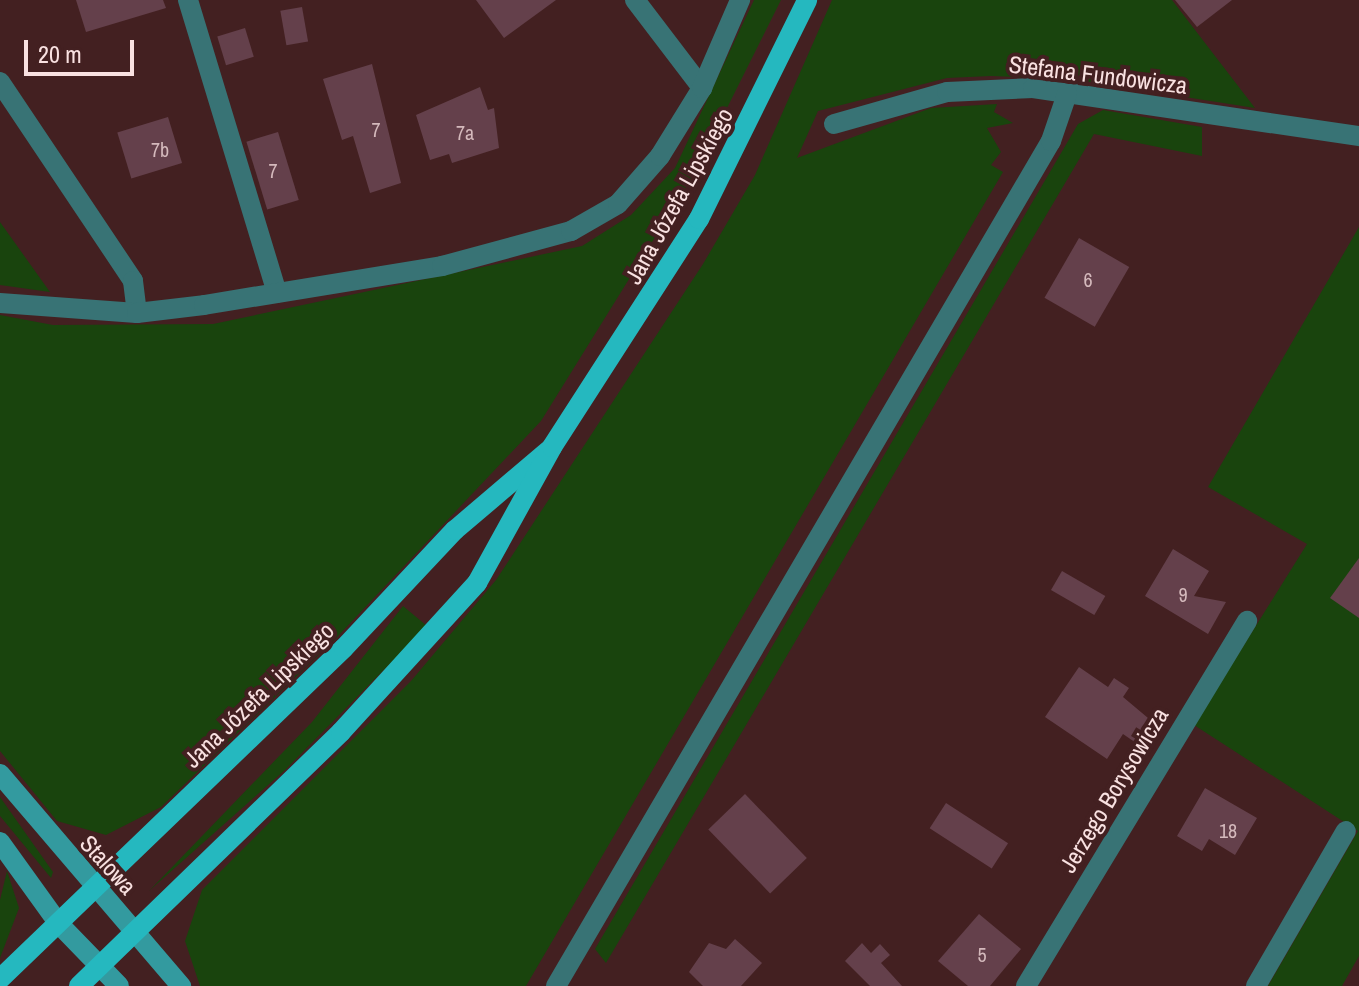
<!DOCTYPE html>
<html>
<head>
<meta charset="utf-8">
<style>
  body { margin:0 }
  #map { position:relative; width:1359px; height:986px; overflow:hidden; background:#432021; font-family:"Archivo Narrow",sans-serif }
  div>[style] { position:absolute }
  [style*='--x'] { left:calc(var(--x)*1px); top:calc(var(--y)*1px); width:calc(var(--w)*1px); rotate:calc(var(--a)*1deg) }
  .green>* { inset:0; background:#19440d }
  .building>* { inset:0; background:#64404b; transform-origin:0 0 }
  .lane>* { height:20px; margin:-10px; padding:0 10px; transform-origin:10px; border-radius:10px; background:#387375 }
  .street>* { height:20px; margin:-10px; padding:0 10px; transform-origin:10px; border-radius:10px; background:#387375 }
  .secondary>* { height:20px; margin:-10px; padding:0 10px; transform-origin:10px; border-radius:10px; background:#339a9f }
  .primary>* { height:20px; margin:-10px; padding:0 10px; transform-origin:10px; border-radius:10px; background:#25b8bf }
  span { translate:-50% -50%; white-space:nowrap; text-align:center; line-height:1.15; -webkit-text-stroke:8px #432021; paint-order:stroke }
  .number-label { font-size:20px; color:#d4b9bc }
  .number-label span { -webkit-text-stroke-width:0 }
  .street-label { font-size:24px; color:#f9e1e1 }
  .scale { position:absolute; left:24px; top:40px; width:110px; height:36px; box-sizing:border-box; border:4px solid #f9e1e1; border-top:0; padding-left:10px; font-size:24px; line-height:28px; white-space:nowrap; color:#f9e1e1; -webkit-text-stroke:6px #432021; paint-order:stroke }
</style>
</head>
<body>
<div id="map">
  <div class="green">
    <i style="clip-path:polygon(754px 0,781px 0,693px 176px,541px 421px,338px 636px,161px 807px,106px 835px,57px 821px,0 751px,0 315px,53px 325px,213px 324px,582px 246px,631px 215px,675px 168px)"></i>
    <i style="clip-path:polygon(832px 0,1172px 0,1255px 108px,1071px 79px,991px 76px,947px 78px,818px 111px,797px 158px,931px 108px,997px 104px,994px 112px,1013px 123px,987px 128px,1001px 152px,991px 165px,1003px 172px,526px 986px,200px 986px,185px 941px,202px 890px,411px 681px,496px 580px,703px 264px,755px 175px)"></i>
    <i style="clip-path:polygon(1103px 110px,1202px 127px,1202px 156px,1094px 134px,606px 963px,595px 949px,1078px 124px)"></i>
    <i style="clip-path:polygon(0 222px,50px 292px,0 285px)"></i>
    <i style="clip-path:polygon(1359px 227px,1359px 956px,1342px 986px,1268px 986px,1358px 831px,1194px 725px,1307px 544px,1208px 487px)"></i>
    <i style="clip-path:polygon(403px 606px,427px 626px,285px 770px,149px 891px,312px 722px)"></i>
    <i style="clip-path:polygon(0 797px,53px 872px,51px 878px,0 816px)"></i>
    <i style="clip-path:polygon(7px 871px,19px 908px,0 958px,0 900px)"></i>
  </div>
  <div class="building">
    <i style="clip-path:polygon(76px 0,163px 0,166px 8px,86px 32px)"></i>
    <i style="clip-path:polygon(476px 0,556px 0,504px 38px)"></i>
    <i style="clip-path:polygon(1175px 0,1232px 0,1197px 27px)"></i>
    <i style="left:302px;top:7px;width:35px;height:22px;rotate:80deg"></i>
    <i style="left:245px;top:28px;width:30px;height:29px;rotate:73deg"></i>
    <i style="clip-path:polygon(372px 64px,401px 183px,370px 193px,353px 136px,342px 140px,323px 79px)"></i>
    <i style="clip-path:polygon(480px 87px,488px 110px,494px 108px,499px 148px,452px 163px,449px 154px,430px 160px,416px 115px)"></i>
    <i style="left:168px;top:117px;width:48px;height:53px;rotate:73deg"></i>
    <i style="left:278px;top:132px;width:71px;height:33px;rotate:73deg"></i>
    <i style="left:1079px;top:238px;width:58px;height:69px;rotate:30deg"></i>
    <i style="clip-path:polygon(1173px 549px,1209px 571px,1194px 596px,1226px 602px,1208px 634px,1145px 596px)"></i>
    <i style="clip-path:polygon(1359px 558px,1359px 618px,1330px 598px)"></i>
    <i style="left:1062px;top:571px;width:50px;height:22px;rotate:30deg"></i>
    <i style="clip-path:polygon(1079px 667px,1108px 687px,1114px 678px,1129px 688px,1123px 697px,1154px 723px,1139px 745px,1123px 734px,1107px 759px,1045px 717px)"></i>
    <i style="clip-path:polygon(1205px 788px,1257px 818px,1235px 855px,1209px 839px,1202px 851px,1177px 836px)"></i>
    <i style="left:745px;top:794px;width:89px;height:51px;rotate:46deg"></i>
    <i style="left:946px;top:803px;width:74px;height:30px;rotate:33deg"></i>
    <i style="clip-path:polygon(979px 914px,1021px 949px,990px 986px,968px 986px,938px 961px)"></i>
    <i style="clip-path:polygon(735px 939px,762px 963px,741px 986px,703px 986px,689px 972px,709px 943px,726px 949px)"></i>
    <i style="clip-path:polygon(862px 943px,871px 953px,880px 944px,890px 955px,881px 963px,902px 986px,870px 986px,845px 961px)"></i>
  </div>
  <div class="lane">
    <i style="--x:188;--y:0;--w:306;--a:73.1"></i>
    <i style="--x:635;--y:0;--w:111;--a:52.7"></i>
    <i style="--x:0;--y:82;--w:239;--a:56.2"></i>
    <i style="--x:133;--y:281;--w:32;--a:83"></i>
    <i style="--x:0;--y:303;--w:137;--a:4.2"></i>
    <i style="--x:137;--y:313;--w:67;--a:-6.8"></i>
    <i style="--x:204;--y:305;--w:241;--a:-9.3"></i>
    <i style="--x:442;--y:266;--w:134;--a:-15.2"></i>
    <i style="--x:571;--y:231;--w:54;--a:-29.9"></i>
    <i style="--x:618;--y:204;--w:64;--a:-48.8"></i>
    <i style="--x:660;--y:156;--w:80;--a:-58.3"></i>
    <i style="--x:702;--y:88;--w:96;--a:-66.6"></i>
    <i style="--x:1026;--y:986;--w:427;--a:-58.8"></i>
    <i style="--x:1256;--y:986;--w:179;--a:-59.9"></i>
  </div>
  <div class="street">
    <i style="--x:834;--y:124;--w:117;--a:-15.8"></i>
    <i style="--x:947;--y:92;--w:86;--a:-2.7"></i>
    <i style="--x:1033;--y:88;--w:330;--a:8.4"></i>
    <i style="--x:556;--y:986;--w:979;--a:-59.64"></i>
    <i style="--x:1051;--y:141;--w:50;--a:-71.2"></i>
  </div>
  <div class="secondary">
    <i style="--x:0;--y:774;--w:279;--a:49.5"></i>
    <i style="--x:0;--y:842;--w:101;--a:54.3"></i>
    <i style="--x:59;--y:924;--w:86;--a:45.9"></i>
  </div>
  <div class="primary">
    <i style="--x:0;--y:979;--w:477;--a:-43.9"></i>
    <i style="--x:344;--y:648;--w:162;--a:-46.8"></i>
    <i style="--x:455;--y:530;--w:123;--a:-40.4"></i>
    <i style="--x:79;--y:986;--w:365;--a:-44.1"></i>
    <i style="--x:341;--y:732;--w:202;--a:-47.6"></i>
    <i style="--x:477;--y:583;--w:155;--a:-61.1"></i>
    <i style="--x:552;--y:447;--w:271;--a:-57.2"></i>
    <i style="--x:699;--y:219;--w:244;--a:-63.7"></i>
  </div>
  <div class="number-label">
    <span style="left:376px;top:129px">7</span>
    <span style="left:465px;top:132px">7a</span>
    <span style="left:160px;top:149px">7b</span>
    <span style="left:273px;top:170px">7</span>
    <span style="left:1088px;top:279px">6</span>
    <span style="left:1183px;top:594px">9</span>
    <span style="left:1228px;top:830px">18</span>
    <span style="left:982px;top:954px">5</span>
  </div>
  <div class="street-label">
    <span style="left:1098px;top:75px;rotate:7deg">Stefana Fundowicza</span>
    <span style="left:679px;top:196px;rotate:-61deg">Jana Józefa Lipskiego</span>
    <span style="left:259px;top:695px;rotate:-44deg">Jana Józefa Lipskiego</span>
    <span style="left:1114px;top:790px;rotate:-59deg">Jerzego Borysowicza</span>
    <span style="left:108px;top:865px;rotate:48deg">Stalowa</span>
  </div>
  <div class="scale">20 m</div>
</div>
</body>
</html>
